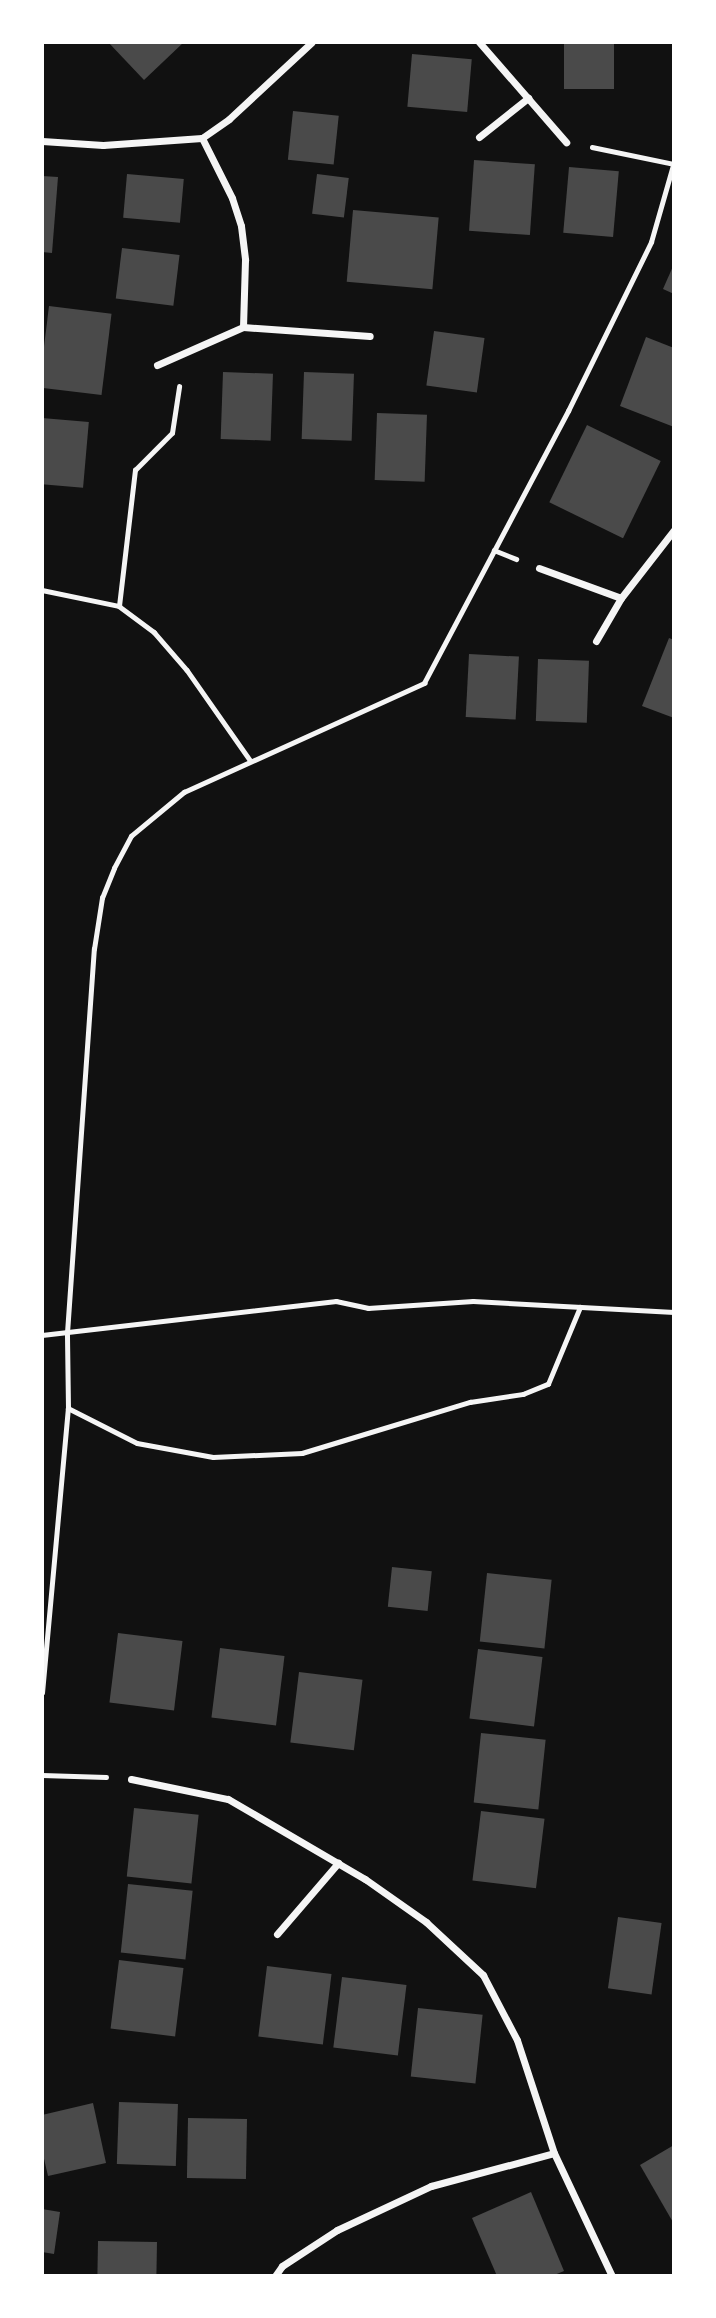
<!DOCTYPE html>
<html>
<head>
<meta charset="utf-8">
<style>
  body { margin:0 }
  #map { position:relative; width:716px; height:2318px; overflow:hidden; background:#111; font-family:"Public Sans",sans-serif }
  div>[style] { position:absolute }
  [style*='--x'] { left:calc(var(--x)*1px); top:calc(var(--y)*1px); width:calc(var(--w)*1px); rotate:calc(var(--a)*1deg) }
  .building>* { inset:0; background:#4a4a4a; transform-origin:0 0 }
  .path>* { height:4.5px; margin:-2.25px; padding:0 2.25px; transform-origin:2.25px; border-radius:2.25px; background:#f5f5f5 }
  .minor>* { height:7px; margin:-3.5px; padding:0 3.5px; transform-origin:3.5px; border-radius:3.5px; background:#f5f5f5 }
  span { translate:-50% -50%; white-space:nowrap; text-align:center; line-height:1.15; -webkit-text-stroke:5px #fff; paint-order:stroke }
  .frame { position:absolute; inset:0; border:44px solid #fff; pointer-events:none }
</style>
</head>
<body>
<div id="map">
  <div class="building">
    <i style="clip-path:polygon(108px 42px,184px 42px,144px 80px)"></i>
    <i style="left:564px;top:42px;width:50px;height:47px"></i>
    <i style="left:412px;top:54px;width:60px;height:53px;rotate:5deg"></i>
    <i style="left:293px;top:111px;width:46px;height:49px;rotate:6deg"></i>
    <i style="left:474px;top:160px;width:61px;height:71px;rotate:4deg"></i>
    <i style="left:569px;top:167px;width:50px;height:66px;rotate:5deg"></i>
    <i style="left:127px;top:174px;width:57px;height:44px;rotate:5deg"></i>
    <i style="left:317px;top:174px;width:32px;height:40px;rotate:7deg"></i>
    <i style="clip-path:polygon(42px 176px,58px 177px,52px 253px,42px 252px)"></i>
    <i style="left:353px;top:210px;width:86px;height:72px;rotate:5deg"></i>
    <i style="left:122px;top:248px;width:58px;height:51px;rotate:7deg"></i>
    <i style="clip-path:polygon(674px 264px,674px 294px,663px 289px)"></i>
    <i style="left:49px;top:306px;width:63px;height:82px;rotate:7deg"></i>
    <i style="left:434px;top:331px;width:51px;height:55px;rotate:8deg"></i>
    <i style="clip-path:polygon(646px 337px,674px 348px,674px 427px,620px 406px)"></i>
    <i style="left:223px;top:372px;width:50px;height:67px;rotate:2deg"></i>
    <i style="left:304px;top:372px;width:50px;height:67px;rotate:2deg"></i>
    <i style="left:377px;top:413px;width:50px;height:67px;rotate:2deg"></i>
    <i style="left:42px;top:418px;width:47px;height:66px;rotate:5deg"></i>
    <i style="left:587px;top:425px;width:82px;height:86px;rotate:26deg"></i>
    <i style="clip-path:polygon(669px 638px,674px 640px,674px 718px,642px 706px)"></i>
    <i style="left:469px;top:654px;width:50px;height:63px;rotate:3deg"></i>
    <i style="left:538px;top:659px;width:51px;height:62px;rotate:2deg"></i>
    <i style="left:392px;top:1567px;width:40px;height:40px;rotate:6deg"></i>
    <i style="left:487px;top:1573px;width:65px;height:69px;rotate:6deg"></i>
    <i style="left:118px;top:1633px;width:65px;height:70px;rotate:7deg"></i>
    <i style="left:220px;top:1648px;width:65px;height:70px;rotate:7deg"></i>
    <i style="left:478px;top:1649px;width:65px;height:70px;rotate:7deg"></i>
    <i style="left:299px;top:1672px;width:64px;height:71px;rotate:7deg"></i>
    <i style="left:481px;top:1733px;width:65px;height:70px;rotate:6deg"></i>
    <i style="left:134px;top:1808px;width:65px;height:69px;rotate:6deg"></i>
    <i style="left:481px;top:1811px;width:64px;height:70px;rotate:7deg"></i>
    <i style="left:128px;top:1884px;width:65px;height:69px;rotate:6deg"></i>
    <i style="left:618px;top:1917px;width:44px;height:72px;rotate:8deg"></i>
    <i style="left:119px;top:1960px;width:65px;height:69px;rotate:7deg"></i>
    <i style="left:267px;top:1966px;width:65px;height:71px;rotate:7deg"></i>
    <i style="left:342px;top:1977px;width:65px;height:71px;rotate:7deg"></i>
    <i style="left:418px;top:2008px;width:65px;height:69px;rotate:6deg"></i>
    <i style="left:119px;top:2102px;width:59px;height:62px;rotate:2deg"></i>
    <i style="clip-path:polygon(93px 2103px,106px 2163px,48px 2176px,42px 2150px,42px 2115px)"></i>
    <i style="left:188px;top:2118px;width:59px;height:60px;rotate:1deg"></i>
    <i style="clip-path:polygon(674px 2145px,674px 2224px,640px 2165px)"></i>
    <i style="clip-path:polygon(531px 2192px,564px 2271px,552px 2276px,497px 2276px,472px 2218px)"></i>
    <i style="clip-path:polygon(42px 2209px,60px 2212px,54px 2254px,42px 2252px)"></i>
    <i style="left:98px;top:2241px;width:59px;height:35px;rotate:1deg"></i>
  </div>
  <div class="path">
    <i style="--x:592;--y:147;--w:84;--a:11.7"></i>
    <i style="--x:494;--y:550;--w:24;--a:22"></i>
    <i style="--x:42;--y:590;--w:79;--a:11.7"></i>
    <i style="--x:119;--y:606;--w:44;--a:36.6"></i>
    <i style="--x:154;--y:632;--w:50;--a:49"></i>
    <i style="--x:187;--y:670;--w:110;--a:55"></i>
    <i style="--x:119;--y:606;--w:137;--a:-83.3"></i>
    <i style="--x:135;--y:470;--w:52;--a:-45"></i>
    <i style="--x:172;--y:433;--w:47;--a:-81.3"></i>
    <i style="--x:42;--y:1335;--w:296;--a:-6.6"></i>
    <i style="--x:336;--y:1301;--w:33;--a:12"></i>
    <i style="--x:368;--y:1308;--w:105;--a:-3.8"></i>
    <i style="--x:473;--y:1301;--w:201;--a:3.1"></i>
    <i style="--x:68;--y:1408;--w:77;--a:26.9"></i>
    <i style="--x:137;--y:1443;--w:77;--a:10.4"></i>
    <i style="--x:213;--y:1457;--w:89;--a:-2.6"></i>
    <i style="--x:302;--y:1453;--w:176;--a:-16.9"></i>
    <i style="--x:470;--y:1402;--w:54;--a:-8.6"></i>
    <i style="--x:523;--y:1394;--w:27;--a:-22"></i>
    <i style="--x:548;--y:1384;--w:83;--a:-67.4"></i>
    <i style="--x:42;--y:1693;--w:286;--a:-84.8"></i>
    <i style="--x:68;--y:1408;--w:75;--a:-90.8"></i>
    <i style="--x:67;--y:1333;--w:385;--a:-86"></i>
    <i style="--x:94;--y:949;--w:52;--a:-81.1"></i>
    <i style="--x:102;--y:898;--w:32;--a:-68"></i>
    <i style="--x:114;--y:868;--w:36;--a:-62"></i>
    <i style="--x:131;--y:836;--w:69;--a:-39.7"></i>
    <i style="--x:184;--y:792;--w:264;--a:-24.4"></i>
    <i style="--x:424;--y:683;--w:308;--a:-62.1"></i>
    <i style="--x:568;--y:411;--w:188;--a:-63.8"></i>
    <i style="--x:651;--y:242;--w:83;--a:-74"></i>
    <i style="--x:42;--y:1775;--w:64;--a:1.8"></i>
  </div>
  <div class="minor">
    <i style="--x:479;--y:42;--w:133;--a:49"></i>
    <i style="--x:479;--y:137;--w:63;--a:-38.5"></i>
    <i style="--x:202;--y:138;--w:67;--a:63.4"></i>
    <i style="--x:232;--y:198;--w:29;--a:72"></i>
    <i style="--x:241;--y:226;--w:34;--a:83"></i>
    <i style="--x:245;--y:260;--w:67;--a:91.7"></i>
    <i style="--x:42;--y:141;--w:61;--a:3.8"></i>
    <i style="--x:103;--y:145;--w:99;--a:-4"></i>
    <i style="--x:202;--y:138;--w:33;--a:-35"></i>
    <i style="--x:229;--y:119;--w:113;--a:-42.9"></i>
    <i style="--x:157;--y:365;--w:94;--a:-23.8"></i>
    <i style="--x:243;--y:327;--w:127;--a:4.1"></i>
    <i style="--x:539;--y:568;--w:87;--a:20.1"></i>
    <i style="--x:596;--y:641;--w:50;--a:-59.8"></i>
    <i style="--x:621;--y:598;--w:86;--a:-52.1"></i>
    <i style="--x:131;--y:1779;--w:99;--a:11.7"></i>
    <i style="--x:228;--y:1799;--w:159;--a:30.3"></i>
    <i style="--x:365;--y:1879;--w:75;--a:35.2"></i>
    <i style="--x:426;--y:1922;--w:78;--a:42.9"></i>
    <i style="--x:483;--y:1975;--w:73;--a:62.4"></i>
    <i style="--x:517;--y:2040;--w:119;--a:71.9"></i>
    <i style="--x:554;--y:2153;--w:136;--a:64.8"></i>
    <i style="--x:277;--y:1934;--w:94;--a:-49.3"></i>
    <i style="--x:275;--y:2276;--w:12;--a:-55"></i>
    <i style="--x:282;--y:2266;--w:66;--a:-33.2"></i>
    <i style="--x:337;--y:2230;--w:104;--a:-25.1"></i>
    <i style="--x:431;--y:2186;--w:127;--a:-15"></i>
  </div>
  <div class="frame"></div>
</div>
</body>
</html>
